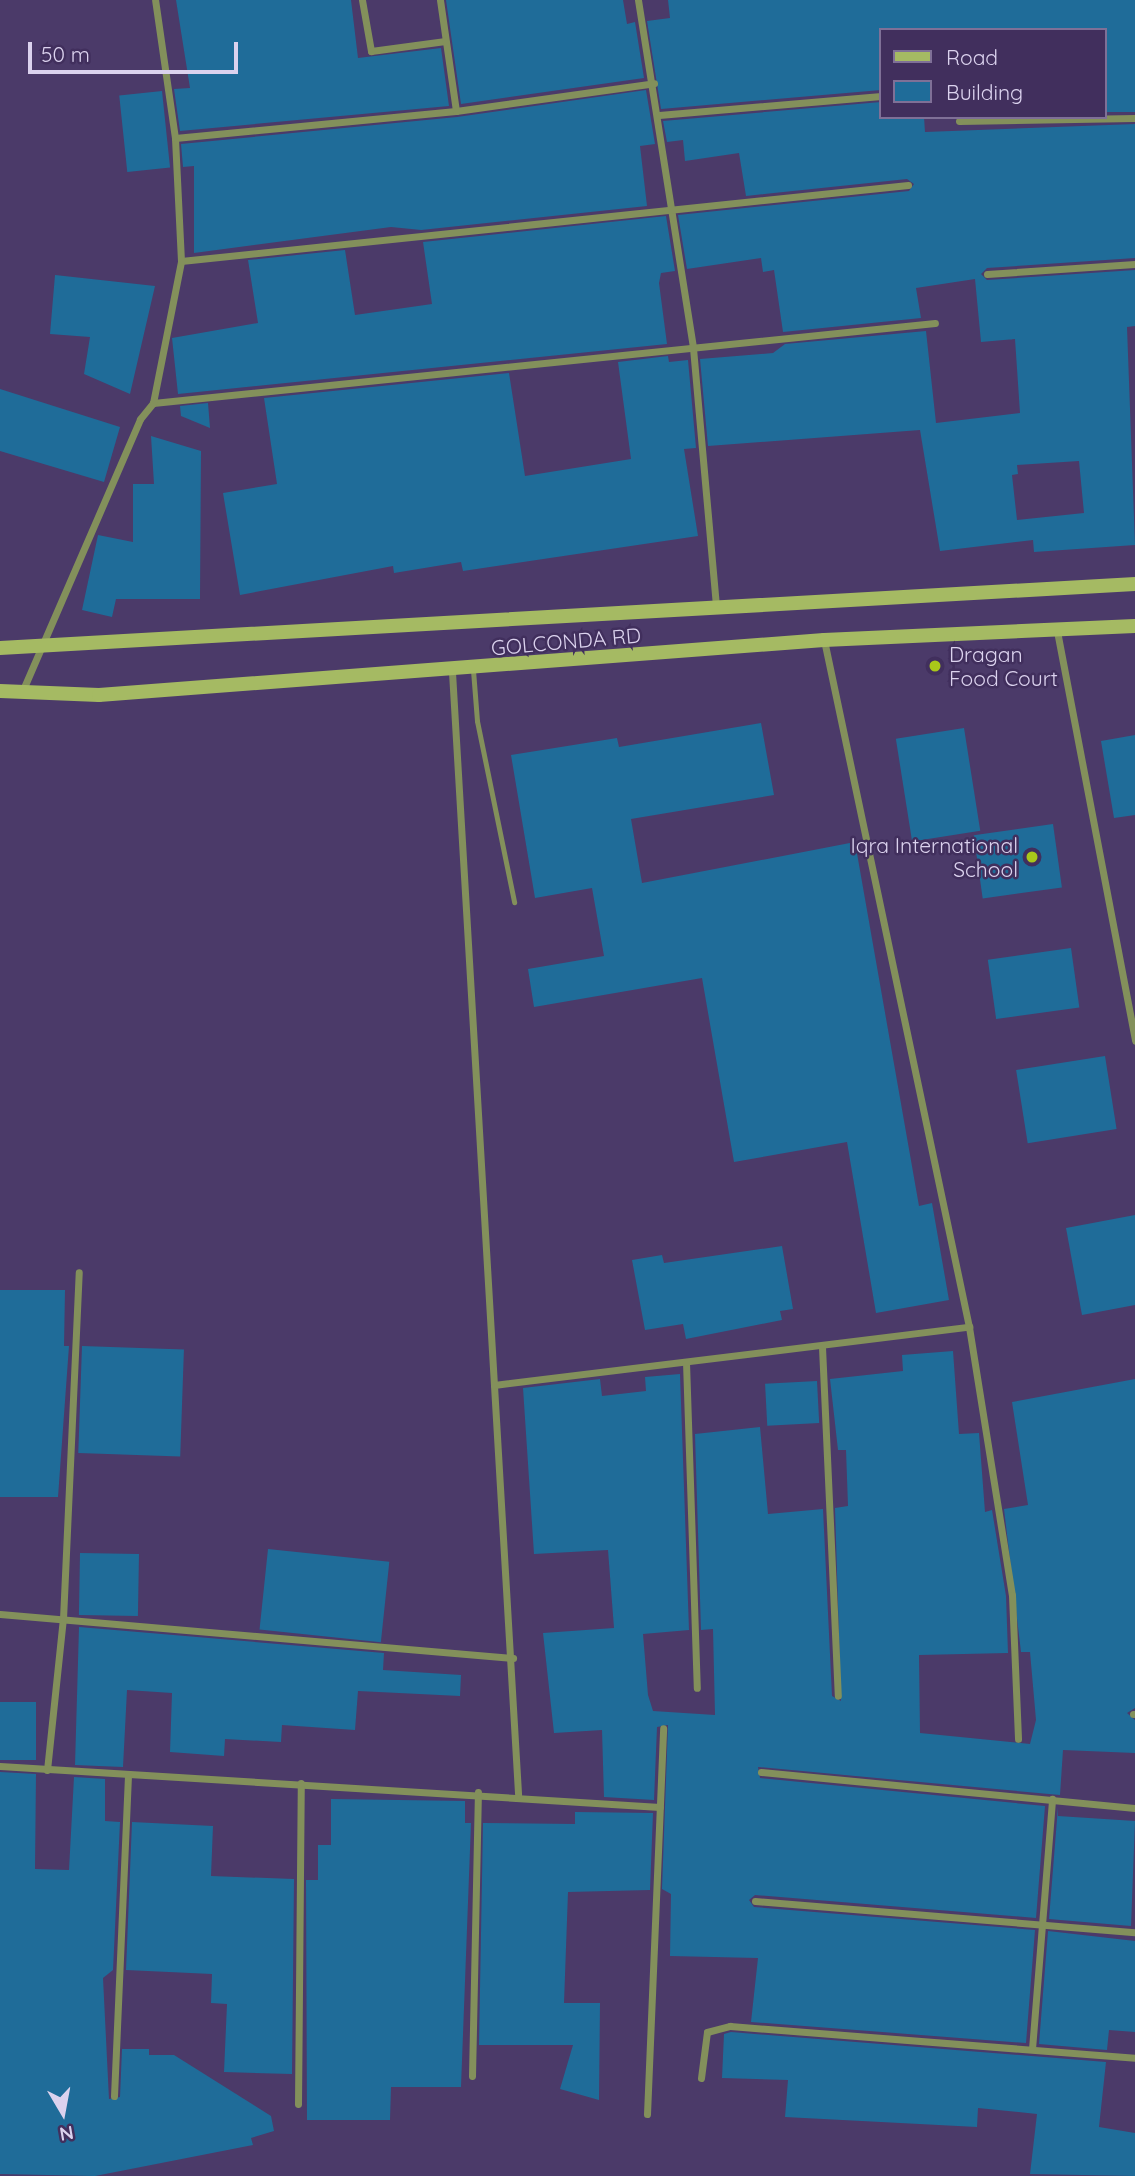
<!DOCTYPE html>
<html>
<head>
<meta charset="utf-8">
<style>
  body { margin:0 }
  #map { position:relative; width:1135px; height:2176px; overflow:hidden; background:#4b3a69; font-family:Quicksand,sans-serif }
  div>[style] { position:absolute }
  [style*='--x'] { left:calc(var(--x)*1px); top:calc(var(--y)*1px); width:calc(var(--w)*1px); rotate:calc(var(--a)*1deg) }
  .building>* { inset:0; background:#1f6c99; transform-origin:0 0 }
  .service>* { height:5px; margin:-2.5px; padding:0 2.5px; transform-origin:2.5px; border-radius:2.5px; background:#83905b }
  .minor>* { height:7px; margin:-3.5px; padding:0 3.5px; transform-origin:3.5px; border-radius:3.5px; background:#83905b }
  .secondary>* { height:14px; margin:-7px; padding:0 7px; transform-origin:7px; border-radius:7px; background:#a5ba63 }
  .dots>* { width:19px; height:19px; translate:-50% -50%; box-sizing:border-box; border:4px solid #412f5d; border-radius:50% }
  span { translate:-50% -50%; white-space:nowrap; text-align:center; line-height:1.15; -webkit-text-stroke:5px #412f5d; paint-order:stroke }
  .street-label { font-size:21px; color:#dbd2ee }
  .poi-label { font-size:21px; color:#dbd2ee }
  .left { translate:0 -50%; text-align:left }
  .right { translate:-100% -50%; text-align:right }
  .legend { position:absolute; left:879px; top:28px; width:228px; height:91px; box-sizing:border-box; background:#412f5d; border:2px solid #7f7097; margin:0; padding:9px 12px; list-style:none; font-size:21px; color:#dbd2ee }
  .legend li { display:flex; align-items:center; gap:14px; height:35px }
  .legend b { width:35px; border:2px solid #7f7097 }
  .north { position:absolute; left:28px; top:2078px; width:70px; height:70px; -webkit-text-stroke:5px #412f5d; paint-order:stroke; rotate:170deg; font-size:19px; font-weight:700; line-height:28px; text-align:center; color:#dbd2ee }
  .north::after { content:''; display:block; margin:auto; width:24px; height:32px; background:#dbd2ee; clip-path:polygon(50% 0,100% 100%,50% 72%,0 100%) }
  .scale { position:absolute; left:28px; top:42px; width:210px; height:32px; box-sizing:border-box; border:4px solid #dbd2ee; border-top:0; padding-left:9px; font-size:21px; line-height:24px; white-space:nowrap; color:#dbd2ee; -webkit-text-stroke:5px #412f5d; paint-order:stroke }
</style>
</head>
<body>
<div id="map">
  <div class="building">
    <i style="clip-path:polygon(176px 0,351px 0,358px 58px,441px 48px,449px 106px,180px 131px,174px 89px,190px 88px)"></i>
    <i style="clip-path:polygon(446px 0,623px 0,627px 24px,635px 22px,644px 78px,461px 104px)"></i>
    <i style="clip-path:polygon(668px 0,1135px 0,1135px 112px,1105px 112px,1105px 30px,881px 30px,881px 90px,661px 109px,647px 21px,670px 18px)"></i>
    <i style="clip-path:polygon(646px 90px,655px 144px,640px 146px,647px 206px,421px 230px,391px 227px,194px 253px,194px 166px,183px 167px,181px 144px,457px 117px)"></i>
    <i style="left:162px;top:91px;width:77px;height:43px;rotate:84deg"></i>
    <i style="clip-path:polygon(evenodd,881px 102px,881px 117px,924px 117px,925px 132px,1135px 124px,1135px 258px,987px 268px,981px 274px,987px 280px,1135px 270px,1135px 326px,1127px 327px,1135px 545px,1034px 552px,1033px 540px,940px 551px,920px 430px,708px 446px,700px 359px,773px 353px,785px 344px,926px 331px,936px 423px,1020px 413px,1015px 339px,981px 342px,975px 279px,916px 288px,921px 318px,783px 332px,774px 270px,763px 272px,761px 258px,687px 269px,678px 215px,909px 191px,914px 184px,907px 179px,746px 196px,739px 153px,685px 161px,683px 140px,667px 142px,663px 121px,881px 102px,1079px 461px,1084px 513px,1017px 520px,1012px 475px,1018px 474px,1017px 465px,1079px 461px)"></i>
    <i style="clip-path:polygon(666px 216px,675px 271px,661px 273px,659px 283px,667px 344px,178px 394px,172px 338px,258px 323px,248px 260px,345px 250px,355px 315px,432px 304px,423px 242px)"></i>
    <i style="clip-path:polygon(55px 275px,155px 286px,130px 394px,84px 374px,90px 337px,50px 334px)"></i>
    <i style="clip-path:polygon(668px 356px,669px 362px,688px 360px,696px 448px,684px 449px,698px 536px,463px 571px,461px 562px,394px 573px,393px 566px,240px 595px,223px 493px,277px 484px,264px 398px,509px 373px,525px 476px,631px 459px,618px 362px)"></i>
    <i style="clip-path:polygon(0 389px,120px 427px,104px 482px,0 451px)"></i>
    <i style="clip-path:polygon(208px 403px,210px 428px,181px 416px,180px 406px)"></i>
    <i style="clip-path:polygon(151px 436px,201px 451px,200px 599px,116px 599px,112px 617px,82px 610px,98px 535px,133px 542px,133px 484px,154px 484px)"></i>
    <i style="clip-path:polygon(761px 723px,774px 795px,631px 819px,642px 883px,855px 842px,919px 1206px,932px 1203px,949px 1300px,876px 1313px,847px 1142px,734px 1162px,702px 978px,534px 1007px,528px 969px,604px 956px,592px 888px,535px 898px,511px 755px,617px 738px,619px 747px)"></i>
    <i style="left:964px;top:728px;width:104px;height:69px;rotate:81deg"></i>
    <i style="clip-path:polygon(1135px 735px,1135px 815px,1114px 818px,1101px 741px)"></i>
    <i style="left:1053px;top:824px;width:64px;height:80px;rotate:82deg"></i>
    <i style="left:1071px;top:948px;width:60px;height:84px;rotate:82deg"></i>
    <i style="left:1105px;top:1056px;width:74px;height:90px;rotate:81deg"></i>
    <i style="clip-path:polygon(1135px 1215px,1135px 1305px,1082px 1315px,1066px 1228px)"></i>
    <i style="clip-path:polygon(782px 1246px,793px 1309px,780px 1311px,782px 1320px,686px 1339px,683px 1324px,645px 1330px,632px 1260px,662px 1255px,664px 1263px)"></i>
    <i style="clip-path:polygon(0 1290px,65px 1290px,64px 1346px,69px 1346px,58px 1497px,0 1497px)"></i>
    <i style="left:82px;top:1346px;width:102px;height:107px;rotate:2deg"></i>
    <i style="clip-path:polygon(953px 1351px,959px 1434px,979px 1433px,985px 1512px,992px 1510px,1006px 1596px,1008px 1653px,919px 1655px,920px 1733px,1030px 1744px,1036px 1720px,1030px 1652px,1021px 1652px,1004px 1509px,1028px 1505px,1012px 1402px,1135px 1379px,1135px 1708px,1127px 1713px,1135px 1720px,1135px 1753px,1063px 1750px,1060px 1795px,758px 1767px,760px 1778px,1045px 1806px,1036px 1918px,755px 1895px,749px 1900px,754px 1907px,1035px 1930px,1026px 2043px,751px 2022px,758px 1958px,670px 1956px,671px 1894px,662px 1889px,668px 1725px,657px 1727px,654px 1800px,604px 1797px,602px 1730px,554px 1733px,543px 1633px,614px 1628px,608px 1550px,534px 1554px,523px 1388px,600px 1379px,602px 1396px,646px 1391px,645px 1377px,680px 1374px,689px 1630px,643px 1634px,648px 1695px,653px 1711px,715px 1715px,713px 1629px,701px 1630px,695px 1434px,760px 1427px,768px 1514px,823px 1509px,832px 1696px,841px 1701px,835px 1508px,848px 1506px,846px 1450px,838px 1450px,830px 1379px,903px 1371px,902px 1355px)"></i>
    <i style="left:817px;top:1381px;width:42px;height:52px;rotate:87deg"></i>
    <i style="left:268px;top:1549px;width:122px;height:81px;rotate:6deg"></i>
    <i style="left:80px;top:1553px;width:59px;height:62px;rotate:1deg"></i>
    <i style="clip-path:polygon(79px 1627px,384px 1653px,383px 1670px,461px 1675px,460px 1696px,358px 1691px,355px 1730px,282px 1725px,281px 1742px,225px 1739px,224px 1756px,170px 1752px,172px 1693px,127px 1690px,123px 1767px,75px 1765px)"></i>
    <i style="left:0;top:1702px;width:36px;height:58px"></i>
    <i style="clip-path:polygon(0 1772px,36px 1774px,35px 1869px,69px 1870px,74px 1777px,105px 1779px,105px 1821px,120px 1822px,113px 1970px,103px 1978px,109px 2099px,120px 2097px,122px 2049px,149px 2049px,149px 2055px,174px 2055px,271px 2116px,274px 2131px,251px 2138px,253px 2145px,95px 2176px,0 2174px)"></i>
    <i style="clip-path:polygon(331px 1799px,465px 1801px,465px 1823px,471px 1823px,461px 2087px,391px 2087px,390px 2120px,307px 2120px,306px 1880px,318px 1880px,318px 1845px,331px 1845px)"></i>
    <i style="clip-path:polygon(1058px 1807px,1058px 1816px,1135px 1821px,1131px 1926px,1049px 1919px)"></i>
    <i style="clip-path:polygon(575px 1812px,653px 1813px,650px 1890px,568px 1892px,564px 2003px,600px 2003px,599px 2100px,560px 2089px,573px 2045px,479px 2045px,483px 1823px,575px 1824px)"></i>
    <i style="clip-path:polygon(132px 1822px,213px 1826px,211px 1876px,294px 1879px,292px 2074px,224px 2072px,227px 2004px,211px 2003px,212px 1974px,126px 1970px)"></i>
    <i style="clip-path:polygon(1048px 1931px,1135px 1941px,1135px 2032px,1109px 2030px,1107px 2050px,1039px 2044px)"></i>
    <i style="clip-path:polygon(731px 2032px,1106px 2062px,1099px 2127px,1135px 2133px,1135px 2176px,1030px 2174px,1037px 2114px,978px 2108px,977px 2127px,785px 2117px,788px 2080px,722px 2078px,724px 2034px)"></i>
  </div>
  <div class="service">
    <i style="--x:473;--y:670;--w:51;--a:85.5"></i>
    <i style="--x:477;--y:721;--w:185;--a:78.4"></i>
  </div>
  <div class="minor">
    <i style="--x:362;--y:0;--w:52;--a:80"></i>
    <i style="--x:371;--y:51;--w:75;--a:-7.7"></i>
    <i style="--x:440;--y:0;--w:112;--a:81.8"></i>
    <i style="--x:638;--y:0;--w:352;--a:81"></i>
    <i style="--x:693;--y:348;--w:260;--a:84.9"></i>
    <i style="--x:659;--y:115;--w:223;--a:-4.9"></i>
    <i style="--x:959;--y:121;--w:176;--a:-1"></i>
    <i style="--x:175;--y:138;--w:282;--a:-5.5"></i>
    <i style="--x:456;--y:111;--w:200;--a:-8"></i>
    <i style="--x:181;--y:261;--w:731;--a:-5.97"></i>
    <i style="--x:987;--y:274;--w:148;--a:-3.9"></i>
    <i style="--x:153;--y:403;--w:786;--a:-5.84"></i>
    <i style="--x:1057;--y:631;--w:417;--a:79.2"></i>
    <i style="--x:824;--y:640;--w:702;--a:78.08"></i>
    <i style="--x:969;--y:1327;--w:271;--a:80.9"></i>
    <i style="--x:1012;--y:1595;--w:144;--a:87.6"></i>
    <i style="--x:452;--y:672;--w:1124;--a:86.63"></i>
    <i style="--x:22;--y:692;--w:297;--a:-66.6"></i>
    <i style="--x:140;--y:419;--w:21;--a:-51"></i>
    <i style="--x:153;--y:403;--w:145;--a:-78.8"></i>
    <i style="--x:181;--y:261;--w:123;--a:-92.8"></i>
    <i style="--x:175;--y:138;--w:139;--a:-98.2"></i>
    <i style="--x:822;--y:1347;--w:349;--a:87.4"></i>
    <i style="--x:686;--y:1362;--w:326;--a:88.1"></i>
    <i style="--x:494;--y:1385;--w:479;--a:-7"></i>
    <i style="--x:0;--y:1614;--w:515;--a:4.9"></i>
    <i style="--x:1133;--y:1714;--w:2;--a:0"></i>
    <i style="--x:0;--y:1766;--w:661;--a:3.55"></i>
    <i style="--x:47;--y:1770;--w:152;--a:-84"></i>
    <i style="--x:63;--y:1619;--w:347;--a:-87.4"></i>
    <i style="--x:761;--y:1772;--w:376;--a:5.5"></i>
    <i style="--x:755;--y:1901;--w:381;--a:4.7"></i>
    <i style="--x:1032;--y:2049;--w:251;--a:-85.4"></i>
    <i style="--x:472;--y:2076;--w:284;--a:-88.8"></i>
    <i style="--x:701;--y:2078;--w:46;--a:-82.6"></i>
    <i style="--x:707;--y:2032;--w:24;--a:-15"></i>
    <i style="--x:730;--y:2026;--w:406;--a:4.5"></i>
    <i style="--x:114;--y:2096;--w:322;--a:-87.5"></i>
    <i style="--x:298;--y:2104;--w:321;--a:-89.5"></i>
    <i style="--x:647;--y:2114;--w:386;--a:-87.6"></i>
  </div>
  <div class="secondary">
    <i style="--x:0;--y:648;--w:1137;--a:-3.23"></i>
    <i style="--x:0;--y:691;--w:99;--a:2.3"></i>
    <i style="--x:99;--y:695;--w:727;--a:-4.34"></i>
    <i style="--x:824;--y:640;--w:311;--a:-2.6"></i>
  </div>
  <div class="dots">
    <i style="left:935px;top:666px;background:#a9c71a"></i>
    <i style="left:1032px;top:857px;background:#a9c71a"></i>
  </div>
  <div class="street-label">
    <span style="left:566px;top:641px;rotate:-5deg">GOLCONDA RD</span>
  </div>
  <div class="poi-label">
    <span class="left" style="left:949px;top:666px">Dragan<br>Food Court</span>
    <span class="right" style="left:1018px;top:857px">Iqra International<br>School</span>
  </div>
  <ul class="legend">
  <li><b style="height:9px;background:#a5ba63"></b>Road</li>
  <li><b style="height:19px;background:#1f6c99"></b>Building</li>
  </ul>
  <div class="north">N</div>
  <div class="scale">50 m</div>
</div>
</body>
</html>
